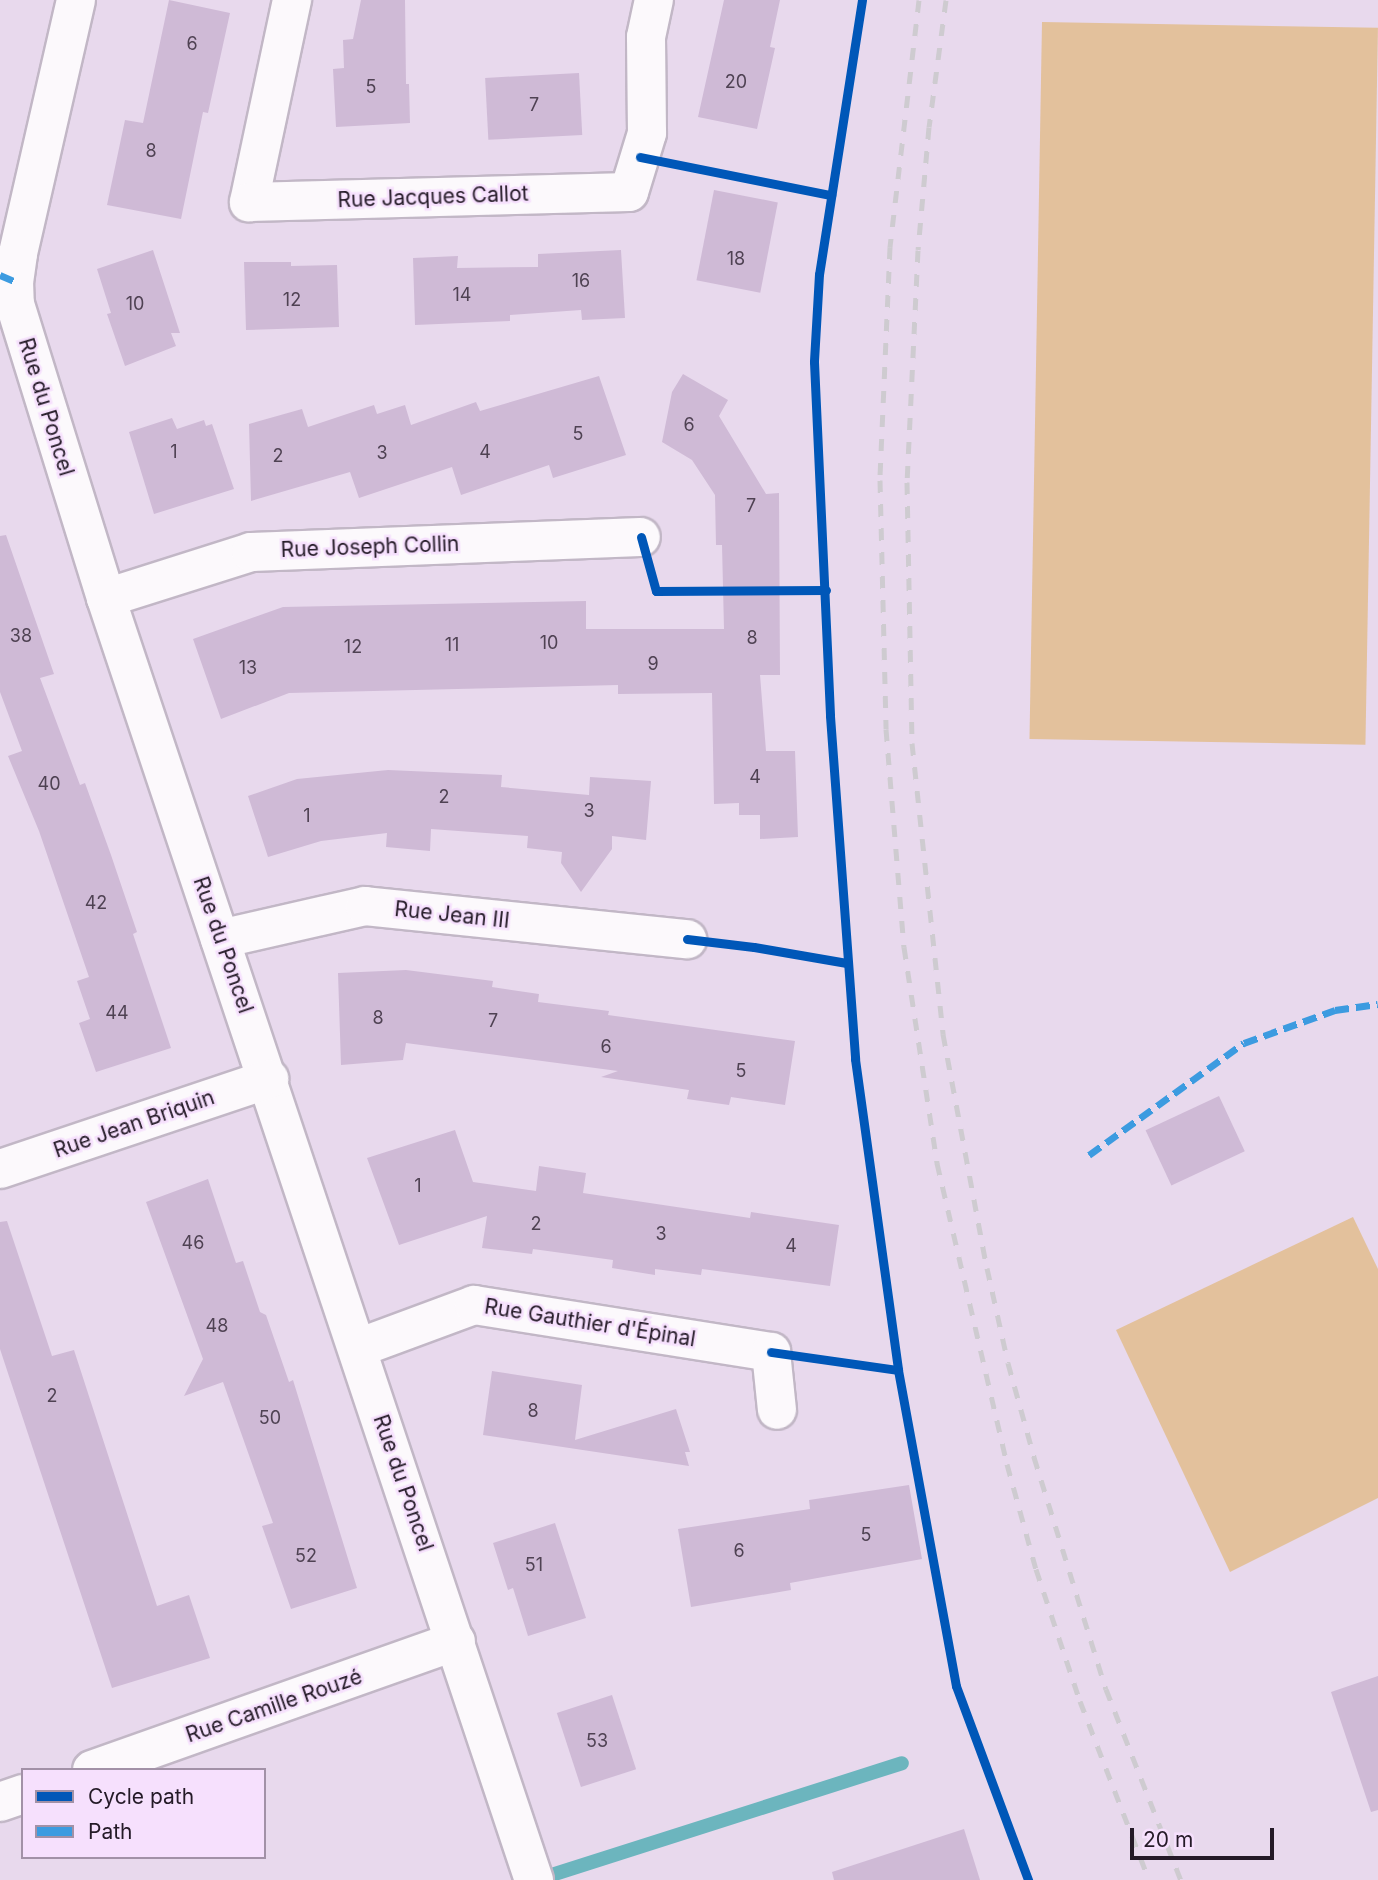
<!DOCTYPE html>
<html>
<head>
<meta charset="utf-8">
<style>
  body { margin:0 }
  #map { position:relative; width:1378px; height:1880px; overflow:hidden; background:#e8d9ed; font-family:Inter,sans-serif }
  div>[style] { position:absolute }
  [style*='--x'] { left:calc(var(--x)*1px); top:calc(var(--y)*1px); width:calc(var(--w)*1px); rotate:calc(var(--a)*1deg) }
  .green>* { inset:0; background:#e3c19c; transform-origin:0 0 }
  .stream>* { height:14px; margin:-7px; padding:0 7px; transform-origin:7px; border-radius:7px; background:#6cb5be }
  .building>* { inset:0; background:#cfbad6; transform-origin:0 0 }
  .roads { filter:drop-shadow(2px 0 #c2b7c6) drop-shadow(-2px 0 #c2b7c6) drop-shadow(0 2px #c2b7c6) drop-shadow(0 -2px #c2b7c6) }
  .minor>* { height:38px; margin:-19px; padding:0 19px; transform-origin:19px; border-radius:19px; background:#fcf9fc }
  .rail>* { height:5px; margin-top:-2.5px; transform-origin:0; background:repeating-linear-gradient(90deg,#cecbd0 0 12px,transparent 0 24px) }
  .quiet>* { height:7px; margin-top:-3.5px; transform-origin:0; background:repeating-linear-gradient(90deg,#3c9be0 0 14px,transparent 0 21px) }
  .cycleway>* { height:9px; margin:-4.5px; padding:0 4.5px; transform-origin:4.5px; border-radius:4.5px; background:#0057b8 }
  span { translate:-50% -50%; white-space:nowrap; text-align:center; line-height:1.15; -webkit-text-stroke:5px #f6e0fd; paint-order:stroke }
  .number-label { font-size:18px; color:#4f4253 }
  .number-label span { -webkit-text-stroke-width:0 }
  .street-label { font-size:21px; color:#241a27 }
  .legend { position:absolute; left:21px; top:1768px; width:245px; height:91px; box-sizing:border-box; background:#f6e0fd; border:2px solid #a291a7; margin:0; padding:9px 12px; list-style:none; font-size:21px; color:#241a27 }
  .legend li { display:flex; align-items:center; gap:14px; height:35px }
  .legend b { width:35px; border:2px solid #a291a7 }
  .scale { position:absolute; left:1130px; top:1828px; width:144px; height:32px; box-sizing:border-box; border:4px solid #241a27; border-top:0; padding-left:9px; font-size:21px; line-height:24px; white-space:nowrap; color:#241a27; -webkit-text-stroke:5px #f6e0fd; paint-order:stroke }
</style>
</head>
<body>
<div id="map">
  <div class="green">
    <i style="left:1042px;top:22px;width:336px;height:717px;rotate:1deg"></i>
    <i style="clip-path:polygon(1353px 1217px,1378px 1269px,1378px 1498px,1230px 1572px,1116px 1330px)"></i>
  </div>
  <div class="stream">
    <i style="--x:536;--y:1880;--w:384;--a:-17.7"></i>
  </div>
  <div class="building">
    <i style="clip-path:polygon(169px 0,230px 13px,208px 113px,203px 112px,181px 219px,107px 205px,125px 120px,143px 123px)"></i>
    <i style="clip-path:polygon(361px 0,405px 0,406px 84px,409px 84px,410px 123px,336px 127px,333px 69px,344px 68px,343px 40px,353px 39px)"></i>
    <i style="clip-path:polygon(724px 0,780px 0,770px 47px,775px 48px,757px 129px,698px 117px)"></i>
    <i style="left:579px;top:73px;width:62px;height:94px;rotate:87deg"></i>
    <i style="left:714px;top:190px;width:65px;height:92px;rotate:11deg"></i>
    <i style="clip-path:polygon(153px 250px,180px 333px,171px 333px,176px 346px,125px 366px,107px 314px,111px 313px,97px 269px)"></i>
    <i style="clip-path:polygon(621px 250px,625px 318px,582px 320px,581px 310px,510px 315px,510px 321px,415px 325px,413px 258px,458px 256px,457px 268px,538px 267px,538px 254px)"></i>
    <i style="clip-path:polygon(244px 262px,291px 262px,291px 266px,337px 265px,339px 327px,246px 330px)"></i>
    <i style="clip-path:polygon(683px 374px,728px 400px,719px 416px,766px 494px,779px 493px,780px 675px,760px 675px,766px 751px,795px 751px,798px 837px,760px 839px,760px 815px,739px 815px,739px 803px,714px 804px,712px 693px,618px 694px,618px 685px,289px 693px,221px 719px,193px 639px,283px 607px,586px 601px,586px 629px,724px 629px,722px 545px,716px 545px,715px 495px,692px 460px,662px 442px,672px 392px)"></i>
    <i style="clip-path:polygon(599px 376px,626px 455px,553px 478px,549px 465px,461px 495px,452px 467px,359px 498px,350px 472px,251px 501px,249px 424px,302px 409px,308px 427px,374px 405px,377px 414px,405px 405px,411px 425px,476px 402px,480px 411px)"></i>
    <i style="clip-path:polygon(172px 418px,177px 429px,204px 420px,206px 426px,212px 424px,234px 489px,154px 514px,129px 432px)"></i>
    <i style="clip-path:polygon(6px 535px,54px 674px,40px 678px,80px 785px,85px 783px,111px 855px,137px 932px,133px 934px,171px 1048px,96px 1072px,79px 1023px,90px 1019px,77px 981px,89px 977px,39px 831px,8px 756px,22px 751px,0 692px,0 536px)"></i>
    <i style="clip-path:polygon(388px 770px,502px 775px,501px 787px,589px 795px,590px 777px,651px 781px,646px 840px,612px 836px,612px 849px,581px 892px,561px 863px,562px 852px,527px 848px,528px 836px,431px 829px,430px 851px,386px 847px,387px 833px,321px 841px,268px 857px,248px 796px,297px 779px)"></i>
    <i style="clip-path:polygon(406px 970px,493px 981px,492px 987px,539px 994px,538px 1002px,609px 1011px,608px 1015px,795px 1041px,785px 1105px,731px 1097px,729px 1105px,687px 1099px,689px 1090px,601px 1077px,618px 1071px,406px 1043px,403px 1060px,341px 1065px,338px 973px)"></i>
    <i style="left:1219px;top:1096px;width:61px;height:81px;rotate:65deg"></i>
    <i style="clip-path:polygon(455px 1130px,473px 1182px,536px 1191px,539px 1166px,586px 1173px,583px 1193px,750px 1218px,751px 1212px,839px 1225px,830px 1286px,702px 1269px,701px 1275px,655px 1269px,655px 1275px,612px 1268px,613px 1260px,533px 1249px,532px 1254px,482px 1248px,487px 1216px,399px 1245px,367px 1158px)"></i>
    <i style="clip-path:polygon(208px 1179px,236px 1263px,243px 1261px,260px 1312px,266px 1315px,289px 1382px,293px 1380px,357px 1588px,291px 1609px,262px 1526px,273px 1523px,223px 1382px,184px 1396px,203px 1359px,146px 1202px)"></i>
    <i style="clip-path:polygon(7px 1221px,52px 1356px,74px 1350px,157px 1606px,189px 1595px,210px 1658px,112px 1688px,0 1349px,0 1222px)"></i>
    <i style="clip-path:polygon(492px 1371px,582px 1385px,575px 1440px,676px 1409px,690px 1452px,685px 1452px,689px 1466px,483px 1435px)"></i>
    <i style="clip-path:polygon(909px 1485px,922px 1559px,790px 1583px,791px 1590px,691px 1607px,678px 1529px,810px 1509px,809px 1500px)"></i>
    <i style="clip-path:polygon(555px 1523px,586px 1618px,528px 1636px,513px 1588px,508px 1590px,493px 1543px)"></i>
    <i style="clip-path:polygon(1378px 1676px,1378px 1810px,1371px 1812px,1331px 1692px)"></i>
    <i style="left:612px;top:1695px;width:78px;height:58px;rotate:72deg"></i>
    <i style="clip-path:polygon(964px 1829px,980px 1880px,834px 1880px,832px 1872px)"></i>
  </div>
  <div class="roads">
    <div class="minor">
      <i style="--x:76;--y:0;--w:261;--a:102.9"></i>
      <i style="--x:18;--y:254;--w:27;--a:98"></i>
      <i style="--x:14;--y:281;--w:23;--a:88"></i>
      <i style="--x:15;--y:304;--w:308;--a:72.8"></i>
      <i style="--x:106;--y:598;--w:1352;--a:71.54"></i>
      <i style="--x:292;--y:0;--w:207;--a:102"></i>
      <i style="--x:249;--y:202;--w:380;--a:-1.5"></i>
      <i style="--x:629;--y:192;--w:62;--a:-73"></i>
      <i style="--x:647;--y:133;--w:96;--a:-90.6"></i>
      <i style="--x:646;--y:37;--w:38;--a:-78"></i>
      <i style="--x:106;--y:598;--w:152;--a:-17.6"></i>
      <i style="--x:251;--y:552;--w:390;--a:-2.2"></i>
      <i style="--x:220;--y:939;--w:149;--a:-12.8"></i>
      <i style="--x:365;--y:906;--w:324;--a:5.9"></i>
      <i style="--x:0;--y:1169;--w:284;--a:-18.5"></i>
      <i style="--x:358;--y:1348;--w:124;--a:-20.3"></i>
      <i style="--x:474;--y:1305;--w:301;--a:9"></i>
      <i style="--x:771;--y:1352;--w:58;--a:84.1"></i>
      <i style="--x:92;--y:1770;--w:386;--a:-19.5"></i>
      <i style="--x:0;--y:1802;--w:24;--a:-19"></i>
    </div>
  </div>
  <div class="rail">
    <i style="--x:919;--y:0;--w:249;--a:96.7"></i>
    <i style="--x:890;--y:247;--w:233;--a:92.5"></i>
    <i style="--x:880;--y:480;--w:249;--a:88.6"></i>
    <i style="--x:886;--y:729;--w:219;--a:85.3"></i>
    <i style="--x:904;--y:947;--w:219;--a:81.3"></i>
    <i style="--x:937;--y:1163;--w:309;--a:76.9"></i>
    <i style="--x:1007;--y:1464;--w:109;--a:74.6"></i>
    <i style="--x:1036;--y:1569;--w:139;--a:71.6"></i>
    <i style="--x:1080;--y:1701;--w:192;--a:68.9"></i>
    <i style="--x:946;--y:0;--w:128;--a:97.6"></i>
    <i style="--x:929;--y:127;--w:123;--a:95.1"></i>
    <i style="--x:918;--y:250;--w:232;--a:92.7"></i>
    <i style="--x:907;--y:482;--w:261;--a:88.9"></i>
    <i style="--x:912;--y:743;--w:293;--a:83.9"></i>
    <i style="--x:943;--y:1034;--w:238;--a:79.4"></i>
    <i style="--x:987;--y:1268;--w:97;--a:77.5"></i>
    <i style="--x:1008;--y:1363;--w:98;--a:74.5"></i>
    <i style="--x:1034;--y:1457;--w:243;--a:72.8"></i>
    <i style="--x:1106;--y:1689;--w:205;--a:68.6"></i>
  </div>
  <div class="quiet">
    <i style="--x:0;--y:275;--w:15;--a:23"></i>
    <i style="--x:1089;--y:1155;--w:191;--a:-35.9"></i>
    <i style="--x:1244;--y:1043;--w:97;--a:-19.9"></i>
    <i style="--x:1335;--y:1010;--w:43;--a:-7.9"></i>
  </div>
  <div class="cycleway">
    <i style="--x:862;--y:0;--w:277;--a:98.9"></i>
    <i style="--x:819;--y:274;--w:88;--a:93.3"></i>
    <i style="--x:814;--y:362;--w:354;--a:87.4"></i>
    <i style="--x:830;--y:716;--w:344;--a:85.8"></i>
    <i style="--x:855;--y:1059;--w:314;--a:82.1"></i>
    <i style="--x:898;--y:1370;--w:321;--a:79.6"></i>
    <i style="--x:956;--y:1686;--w:207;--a:69.6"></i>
    <i style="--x:640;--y:157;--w:195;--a:11.3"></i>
    <i style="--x:641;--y:537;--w:56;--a:74.5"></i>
    <i style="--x:656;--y:591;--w:170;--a:-0.3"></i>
    <i style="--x:687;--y:939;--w:67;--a:6.8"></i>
    <i style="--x:754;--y:947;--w:94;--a:9.8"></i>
    <i style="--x:771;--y:1352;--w:128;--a:8.1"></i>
  </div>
  <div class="number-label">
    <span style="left:192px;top:44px">6</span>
    <span style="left:736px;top:82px">20</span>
    <span style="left:371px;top:87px">5</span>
    <span style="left:534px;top:105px">7</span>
    <span style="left:151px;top:151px">8</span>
    <span style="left:736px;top:259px">18</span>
    <span style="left:581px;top:281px">16</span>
    <span style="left:462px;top:295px">14</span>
    <span style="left:292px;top:300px">12</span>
    <span style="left:135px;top:304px">10</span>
    <span style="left:689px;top:425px">6</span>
    <span style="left:578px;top:434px">5</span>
    <span style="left:174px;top:452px">1</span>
    <span style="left:485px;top:452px">4</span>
    <span style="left:382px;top:453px">3</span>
    <span style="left:278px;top:456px">2</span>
    <span style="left:751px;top:506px">7</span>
    <span style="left:21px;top:636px">38</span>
    <span style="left:752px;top:638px">8</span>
    <span style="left:549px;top:643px">10</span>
    <span style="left:452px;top:645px">11</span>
    <span style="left:353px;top:647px">12</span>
    <span style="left:653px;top:664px">9</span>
    <span style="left:248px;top:668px">13</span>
    <span style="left:755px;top:777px">4</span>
    <span style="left:49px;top:784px">40</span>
    <span style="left:444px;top:797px">2</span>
    <span style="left:589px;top:811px">3</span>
    <span style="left:307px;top:816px">1</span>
    <span style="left:96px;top:903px">42</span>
    <span style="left:117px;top:1013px">44</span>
    <span style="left:378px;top:1018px">8</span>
    <span style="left:493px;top:1021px">7</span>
    <span style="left:606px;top:1047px">6</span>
    <span style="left:741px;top:1071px">5</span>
    <span style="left:418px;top:1186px">1</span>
    <span style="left:536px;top:1224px">2</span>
    <span style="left:661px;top:1234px">3</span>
    <span style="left:193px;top:1243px">46</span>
    <span style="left:791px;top:1246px">4</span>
    <span style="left:217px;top:1326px">48</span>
    <span style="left:52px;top:1396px">2</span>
    <span style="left:533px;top:1411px">8</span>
    <span style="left:270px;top:1418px">50</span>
    <span style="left:866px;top:1535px">5</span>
    <span style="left:739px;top:1551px">6</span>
    <span style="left:306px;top:1556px">52</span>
    <span style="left:534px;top:1565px">51</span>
    <span style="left:597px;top:1741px">53</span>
  </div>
  <div class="street-label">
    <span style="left:433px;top:197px;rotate:-2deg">Rue Jacques Callot</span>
    <span style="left:46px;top:407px;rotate:73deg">Rue du Poncel</span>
    <span style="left:370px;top:547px;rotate:-2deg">Rue Joseph Collin</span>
    <span style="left:452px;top:915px;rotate:6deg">Rue Jean III</span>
    <span style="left:223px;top:945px;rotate:71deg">Rue du Poncel</span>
    <span style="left:134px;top:1124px;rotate:-19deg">Rue Jean Briquin</span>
    <span style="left:590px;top:1323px;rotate:9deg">Rue Gauthier d'Épinal</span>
    <span style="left:403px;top:1483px;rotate:71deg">Rue du Poncel</span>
    <span style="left:274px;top:1706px;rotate:-19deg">Rue Camille Rouzé</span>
  </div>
  <ul class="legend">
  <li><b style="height:9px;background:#0057b8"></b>Cycle path</li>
  <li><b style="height:9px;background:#3c9be0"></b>Path</li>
  </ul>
  <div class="scale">20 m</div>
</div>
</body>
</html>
